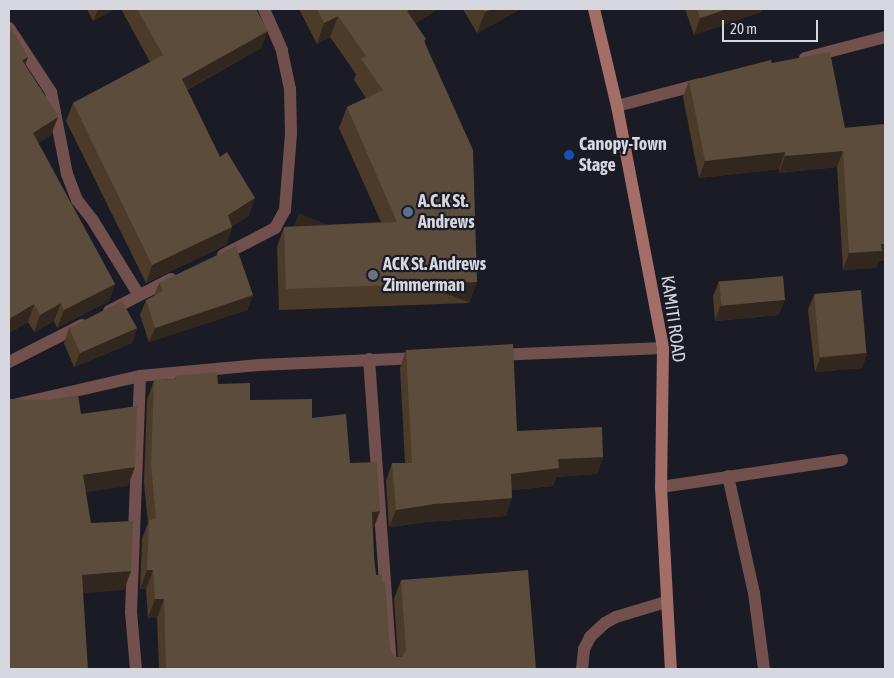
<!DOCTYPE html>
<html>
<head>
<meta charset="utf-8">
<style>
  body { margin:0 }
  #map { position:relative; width:894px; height:678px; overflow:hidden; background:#1a1b25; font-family:"Asap Condensed",sans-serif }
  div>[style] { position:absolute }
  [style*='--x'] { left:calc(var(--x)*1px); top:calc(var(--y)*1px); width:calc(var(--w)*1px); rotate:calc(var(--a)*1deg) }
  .lane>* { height:12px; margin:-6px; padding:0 6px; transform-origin:6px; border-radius:6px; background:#72504d }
  .street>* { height:12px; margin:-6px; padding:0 6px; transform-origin:6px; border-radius:6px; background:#72504d }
  .secondary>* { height:12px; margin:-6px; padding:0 6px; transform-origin:6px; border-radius:6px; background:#a36e68 }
  .wall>* { inset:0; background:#4c3b29 }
  .shaded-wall>* { inset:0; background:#32271f; transform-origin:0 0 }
  .building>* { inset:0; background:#5b4c3c; transform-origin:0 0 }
  .dots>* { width:14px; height:14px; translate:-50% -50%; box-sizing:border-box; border:2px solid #1a1b25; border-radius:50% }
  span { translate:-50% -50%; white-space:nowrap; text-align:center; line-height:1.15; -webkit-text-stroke:4.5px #1a1b25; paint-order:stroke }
  .poi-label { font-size:18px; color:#d7d7df; font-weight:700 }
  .left { translate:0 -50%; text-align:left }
  .street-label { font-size:18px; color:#d7d7df }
  .frame { position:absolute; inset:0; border:10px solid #d7d7df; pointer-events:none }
  .scale { position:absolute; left:722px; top:20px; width:96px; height:22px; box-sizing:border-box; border:2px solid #d7d7df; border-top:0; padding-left:6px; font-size:15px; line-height:18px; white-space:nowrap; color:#d7d7df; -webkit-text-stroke:4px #1a1b25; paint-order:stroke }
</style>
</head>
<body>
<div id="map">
  <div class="lane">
    <i style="--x:728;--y:476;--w:120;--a:77.5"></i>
    <i style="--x:754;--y:593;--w:77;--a:82.5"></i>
    <i style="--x:661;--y:487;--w:183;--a:-8.5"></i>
    <i style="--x:582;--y:669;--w:20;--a:-84"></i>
    <i style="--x:584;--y:649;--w:13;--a:-63"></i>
    <i style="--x:590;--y:637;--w:21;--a:-43"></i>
    <i style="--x:605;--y:623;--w:13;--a:-29"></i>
    <i style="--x:616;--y:617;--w:52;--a:-16.7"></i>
  </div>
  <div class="street">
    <i style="--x:9;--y:28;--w:77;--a:56.7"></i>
    <i style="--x:51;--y:92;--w:84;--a:79"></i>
    <i style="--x:67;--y:174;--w:28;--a:69"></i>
    <i style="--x:77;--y:200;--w:24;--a:52"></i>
    <i style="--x:92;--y:219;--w:89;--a:58.3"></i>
    <i style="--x:805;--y:58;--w:83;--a:-14.7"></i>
    <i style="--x:617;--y:106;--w:87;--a:-14.7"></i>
    <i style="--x:223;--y:255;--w:59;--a:-27.4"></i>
    <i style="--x:275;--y:228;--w:21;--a:-61"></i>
    <i style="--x:285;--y:210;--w:77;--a:-85.5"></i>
    <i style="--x:291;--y:133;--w:44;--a:-91.3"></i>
    <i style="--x:290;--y:89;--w:40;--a:-102"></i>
    <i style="--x:282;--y:50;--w:45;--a:-113.7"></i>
    <i style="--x:109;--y:311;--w:70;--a:-27.3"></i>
    <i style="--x:496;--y:355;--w:167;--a:-2.4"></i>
    <i style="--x:369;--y:359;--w:311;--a:85.9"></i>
    <i style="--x:9;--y:362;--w:82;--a:-26.9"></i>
    <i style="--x:9;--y:406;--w:134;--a:-12.9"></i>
    <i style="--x:140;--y:376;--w:120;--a:-5.3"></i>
    <i style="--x:259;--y:365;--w:160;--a:-2.5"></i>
    <i style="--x:136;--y:669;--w:57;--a:-95"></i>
    <i style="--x:131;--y:612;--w:236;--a:-87.8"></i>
  </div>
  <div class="secondary">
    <i style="--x:594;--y:9;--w:100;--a:76.7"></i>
    <i style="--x:617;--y:106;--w:246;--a:79.2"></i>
    <i style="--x:663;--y:348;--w:139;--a:90.8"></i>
    <i style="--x:661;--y:487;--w:182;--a:86.9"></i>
  </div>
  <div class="wall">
    <i style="clip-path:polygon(87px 9px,115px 9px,93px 21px)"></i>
    <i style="clip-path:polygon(121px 9px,256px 9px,261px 48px,187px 90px,249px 216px,232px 226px,232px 227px,226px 245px,146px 283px,66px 121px,73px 103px,150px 62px)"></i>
    <i style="clip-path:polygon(299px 9px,439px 9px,415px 23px,425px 42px,477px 282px,469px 303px,279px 310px,277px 247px,284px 227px,381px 222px,339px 128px,347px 107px,366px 98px,354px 80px,356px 74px,330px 37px,317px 44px)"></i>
    <i style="clip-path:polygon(463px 9px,521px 9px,477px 33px)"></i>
    <i style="clip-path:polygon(685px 9px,762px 9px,761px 12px,694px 35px)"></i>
    <i style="clip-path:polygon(9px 24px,25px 65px,58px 117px,51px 135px,38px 143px,115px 284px,109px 301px,57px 328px,54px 321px,34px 332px,28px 322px,9px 333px)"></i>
    <i style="clip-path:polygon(772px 63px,845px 128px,885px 124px,885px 260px,878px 261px,876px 268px,843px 270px,837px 167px,779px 173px,779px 169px,699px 178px,683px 97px,689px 81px)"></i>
    <i style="clip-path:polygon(719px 281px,779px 315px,715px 321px,713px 296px)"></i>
    <i style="clip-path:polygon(159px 283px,253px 295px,247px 310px,149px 342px,140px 315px,146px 300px,154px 296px)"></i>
    <i style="clip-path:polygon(814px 295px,867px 353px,862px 368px,815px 372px,808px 310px)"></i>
    <i style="clip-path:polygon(69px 328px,137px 328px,132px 343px,74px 367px,64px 343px)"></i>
    <i style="clip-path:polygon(406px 350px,517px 431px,603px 457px,597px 474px,556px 477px,553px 486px,512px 490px,506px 516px,427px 522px,389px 527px,386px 481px,392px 463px,405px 463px,400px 368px)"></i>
    <i style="clip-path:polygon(176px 376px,218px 384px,250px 400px,312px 418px,350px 463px,373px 530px,374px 558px,376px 575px,390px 650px,394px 657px,398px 657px,394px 599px,401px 580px,536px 669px,159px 669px,157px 618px,148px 618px,146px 589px,140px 589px,142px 539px,148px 523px,144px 483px,147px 400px,154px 380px,175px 379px)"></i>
  </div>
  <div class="shaded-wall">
    <i style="clip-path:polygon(98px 9px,115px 9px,93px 21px)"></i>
    <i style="clip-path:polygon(411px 9px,439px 9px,399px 32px,407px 11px)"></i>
    <i style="clip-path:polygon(492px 9px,521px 9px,477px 33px,485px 12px)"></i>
    <i style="clip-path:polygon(727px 9px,762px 9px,761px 12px,694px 35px,700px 18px)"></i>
    <i style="clip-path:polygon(338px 16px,330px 37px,317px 44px,324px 23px)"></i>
    <i style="clip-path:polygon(268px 31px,261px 48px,175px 96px,182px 79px)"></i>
    <i style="clip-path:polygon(28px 57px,22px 75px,22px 60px)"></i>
    <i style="clip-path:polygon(58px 117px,51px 135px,26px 151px,33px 133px)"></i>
    <i style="clip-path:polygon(843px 151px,837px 167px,779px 173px,785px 156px)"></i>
    <i style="clip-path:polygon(785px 152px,779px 169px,699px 178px,705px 161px)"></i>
    <i style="clip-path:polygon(255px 198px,249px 216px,223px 232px,232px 227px,226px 245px,146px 283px,152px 265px,228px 215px)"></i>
    <i style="clip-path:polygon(881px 244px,885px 244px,885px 260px,878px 261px,876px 268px,843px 270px,849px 253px)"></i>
    <i style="left:477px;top:282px;width:22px;height:191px;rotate:111deg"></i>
    <i style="clip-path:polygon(115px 284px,109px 301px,57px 328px,64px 310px)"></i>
    <i style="clip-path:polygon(253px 295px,247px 310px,149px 342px,155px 328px)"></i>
    <i style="clip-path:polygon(785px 300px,779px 315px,715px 321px,720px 306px)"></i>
    <i style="clip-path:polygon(61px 303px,54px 321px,34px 332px,40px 315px)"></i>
    <i style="clip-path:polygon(34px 304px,28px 322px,9px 333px,9px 319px)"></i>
    <i style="clip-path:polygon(137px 328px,132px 343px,74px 367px,80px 353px)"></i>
    <i style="clip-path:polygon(867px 353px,862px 368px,815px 372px,820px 358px)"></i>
    <i style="clip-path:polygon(603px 457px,597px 474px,556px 477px,553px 486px,504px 491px,511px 474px,558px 459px)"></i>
    <i style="clip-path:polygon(135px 467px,128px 486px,77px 494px,83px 475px)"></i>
    <i style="clip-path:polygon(512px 498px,506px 516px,427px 522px,389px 527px,396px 510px,434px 504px)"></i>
    <i style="clip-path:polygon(380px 511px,373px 530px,372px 512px)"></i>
    <i style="clip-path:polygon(147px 570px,153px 570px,146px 589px,140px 589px)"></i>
    <i style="clip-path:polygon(131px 571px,124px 590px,75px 594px,82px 575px)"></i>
    <i style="clip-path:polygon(155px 599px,164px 599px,157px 618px,148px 618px)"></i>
  </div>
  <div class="building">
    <i style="clip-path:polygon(137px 9px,256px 9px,268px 31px,182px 79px,220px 157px,227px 152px,255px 198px,228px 215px,232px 227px,152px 265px,73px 103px,163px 55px)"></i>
    <i style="clip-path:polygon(317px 9px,411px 9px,407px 11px,426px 39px,424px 41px,473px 150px,477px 282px,286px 289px,284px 227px,397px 222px,347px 107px,383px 90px,361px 59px,366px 56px,338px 16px,324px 23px)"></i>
    <i style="clip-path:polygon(483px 9px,492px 9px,485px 12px)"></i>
    <i style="clip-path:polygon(697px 9px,727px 9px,700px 18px)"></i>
    <i style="clip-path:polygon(9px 24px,28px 57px,22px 60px,57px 114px,58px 117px,33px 133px,115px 284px,64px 310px,61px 303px,40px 315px,34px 304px,9px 319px)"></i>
    <i style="clip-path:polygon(830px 52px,845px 128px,885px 124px,885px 244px,881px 244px,882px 251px,849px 253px,843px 151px,785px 156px,785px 152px,705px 161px,689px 81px,771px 60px,772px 63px)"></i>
    <i style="clip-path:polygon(236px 246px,253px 295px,155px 328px,146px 300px,163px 291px,159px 283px)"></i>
    <i style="left:783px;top:276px;width:24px;height:64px;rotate:85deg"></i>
    <i style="left:861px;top:290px;width:63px;height:47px;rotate:85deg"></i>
    <i style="clip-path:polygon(122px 301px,137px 328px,80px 353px,69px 328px)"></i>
    <i style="clip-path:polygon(513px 344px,517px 431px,602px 427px,603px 457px,558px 459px,559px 468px,511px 474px,512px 498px,434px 504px,396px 510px,392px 463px,412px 463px,406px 350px)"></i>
    <i style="clip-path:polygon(217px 372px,218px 384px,250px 383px,250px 400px,312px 399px,312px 418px,346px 414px,350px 463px,377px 462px,380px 511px,372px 512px,374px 558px,376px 575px,382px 574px,382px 581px,385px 581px,390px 650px,394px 657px,402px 657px,406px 650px,401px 580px,528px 570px,536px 669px,166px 669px,164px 599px,155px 599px,153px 570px,147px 570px,149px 520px,156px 519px,151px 464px,154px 380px,176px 379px,176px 376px)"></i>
    <i style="clip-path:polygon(78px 395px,81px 414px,137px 406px,135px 467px,83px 475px,91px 523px,133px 521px,131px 571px,82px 575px,88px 669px,9px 669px,9px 399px,48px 400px)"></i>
  </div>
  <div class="dots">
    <i style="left:569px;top:155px;background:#1a4fb4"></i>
    <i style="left:408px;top:212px;background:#5c6f8a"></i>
    <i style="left:373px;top:275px;background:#6b7280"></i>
  </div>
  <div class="poi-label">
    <span class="left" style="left:579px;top:155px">Canopy-Town<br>Stage</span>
    <span class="left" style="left:418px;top:212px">A.C.K St.<br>Andrews</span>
    <span class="left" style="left:383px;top:275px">ACK St. Andrews<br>Zimmerman</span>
  </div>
  <div class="street-label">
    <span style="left:673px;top:319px;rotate:82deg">KAMITI ROAD</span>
  </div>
  <div class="frame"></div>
  <div class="scale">20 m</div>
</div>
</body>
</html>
